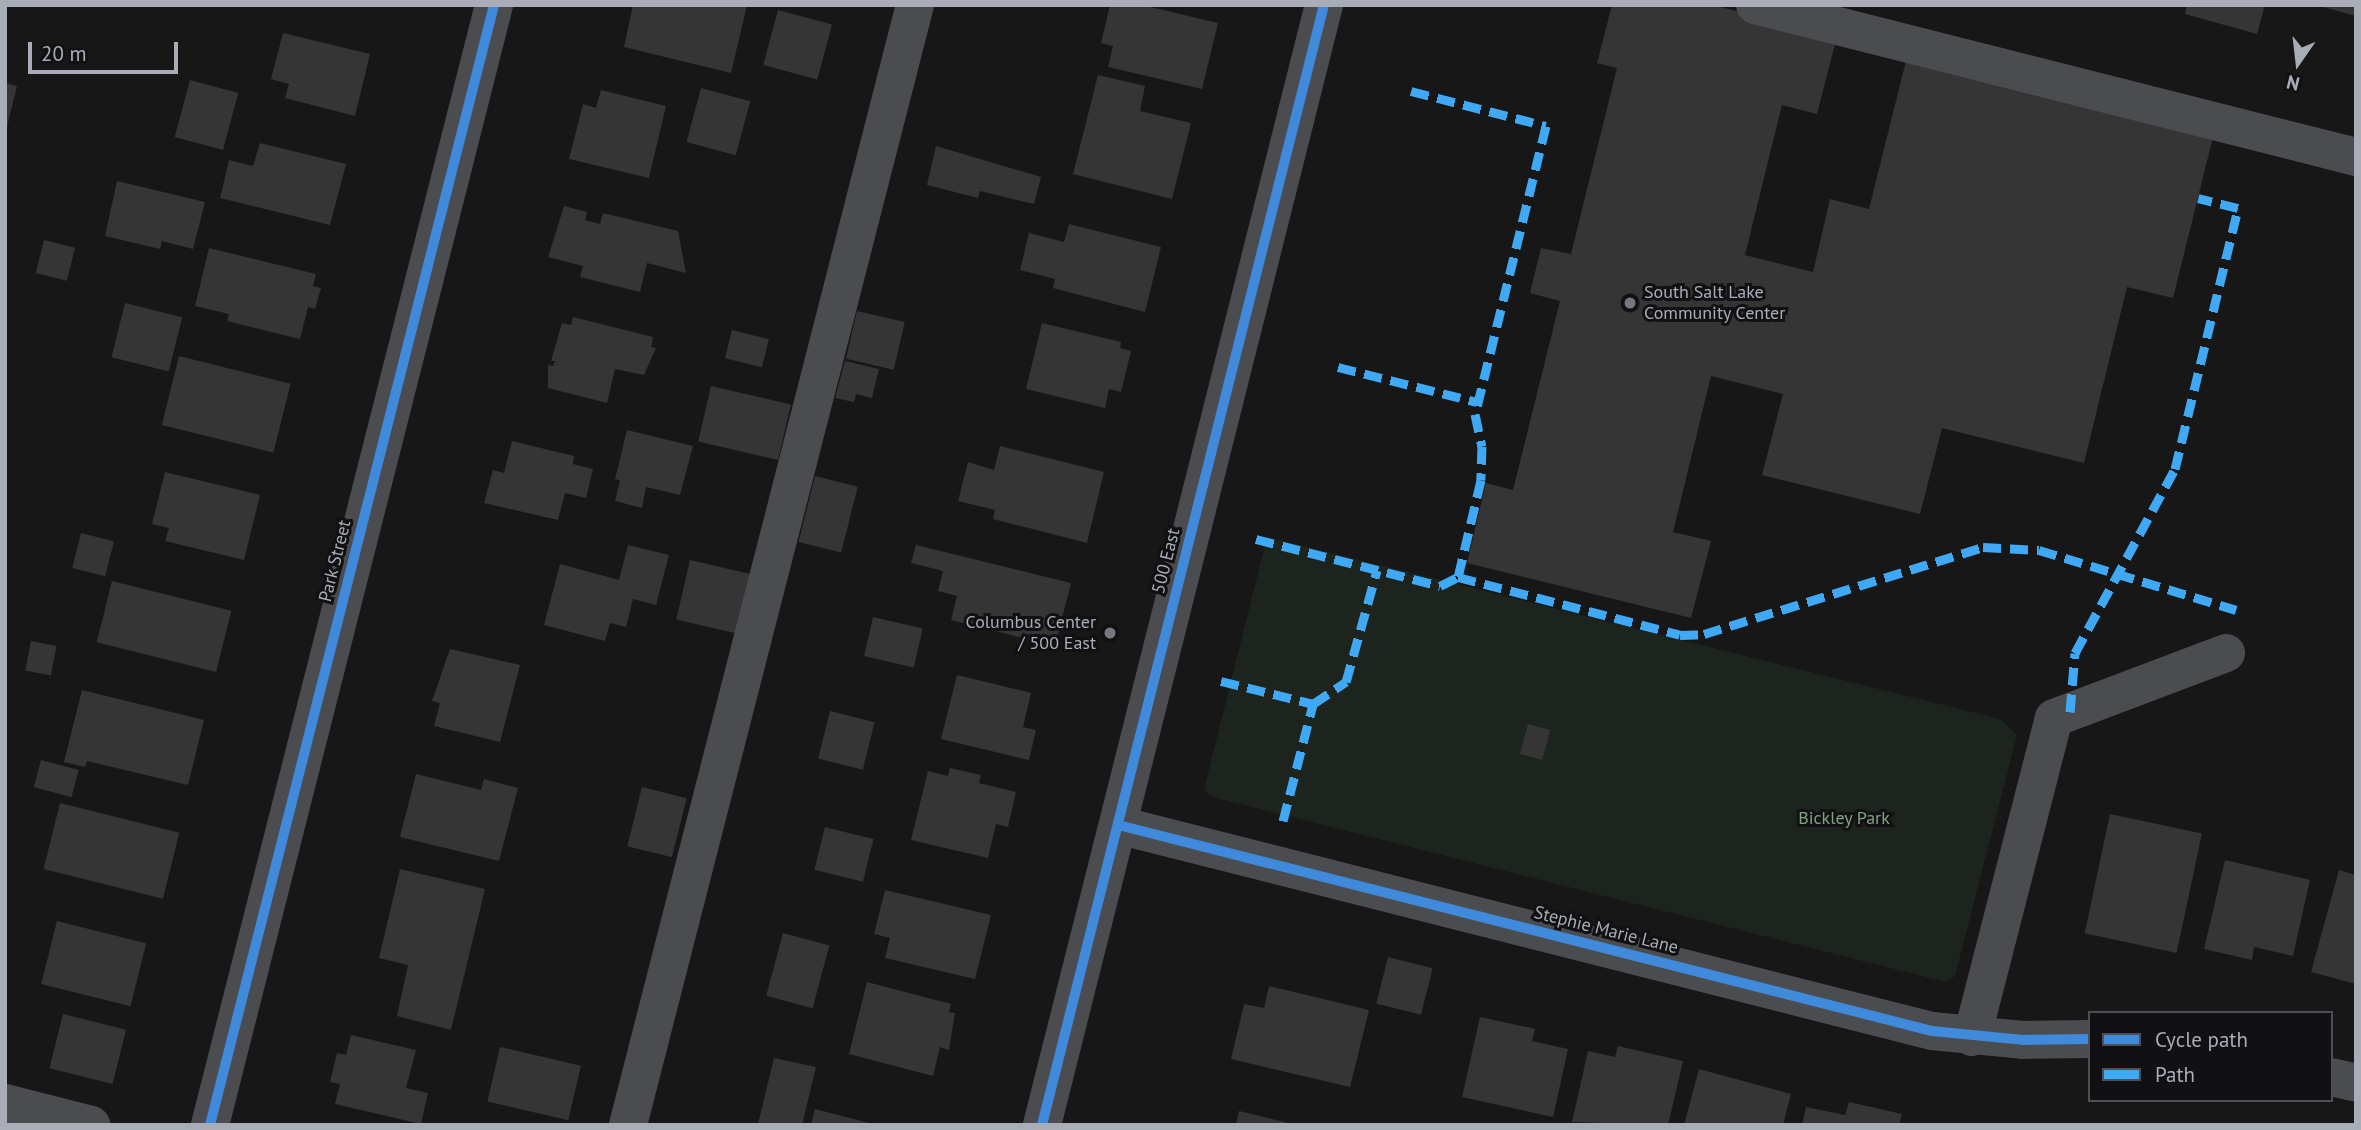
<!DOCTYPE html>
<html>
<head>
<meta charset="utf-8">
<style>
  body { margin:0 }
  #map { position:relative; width:2361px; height:1130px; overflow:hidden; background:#171717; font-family:"PT Sans",sans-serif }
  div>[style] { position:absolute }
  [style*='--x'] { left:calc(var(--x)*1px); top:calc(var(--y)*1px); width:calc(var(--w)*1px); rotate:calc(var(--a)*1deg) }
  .green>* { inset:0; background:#1d241e }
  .building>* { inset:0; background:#353536; transform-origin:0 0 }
  .minor>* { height:38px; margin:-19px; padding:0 19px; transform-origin:19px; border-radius:19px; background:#4b4c50 }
  .quiet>* { height:9px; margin-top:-4.5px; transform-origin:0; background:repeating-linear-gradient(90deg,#3fa9f5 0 18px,transparent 0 27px) }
  .cycleway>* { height:10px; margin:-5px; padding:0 5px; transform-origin:5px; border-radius:5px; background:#408adc }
  .dots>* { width:19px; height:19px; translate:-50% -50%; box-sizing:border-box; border:4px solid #111113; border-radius:50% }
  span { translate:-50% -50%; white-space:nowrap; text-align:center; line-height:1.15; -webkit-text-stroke:6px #111113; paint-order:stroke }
  .poi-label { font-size:18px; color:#a8adb8 }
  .left { translate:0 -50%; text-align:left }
  .right { translate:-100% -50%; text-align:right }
  .street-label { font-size:18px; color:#a8adb8 }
  .park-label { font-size:18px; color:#7fa381 }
  .frame { position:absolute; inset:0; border:7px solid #a8adb8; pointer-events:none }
  .legend { position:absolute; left:2088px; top:1011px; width:245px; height:91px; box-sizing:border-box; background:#111113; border:2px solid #4d4f55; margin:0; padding:9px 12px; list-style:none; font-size:21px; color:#a8adb8 }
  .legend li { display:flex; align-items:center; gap:14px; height:35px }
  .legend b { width:35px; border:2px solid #4d4f55 }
  .north { position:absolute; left:2263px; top:28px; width:70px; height:70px; -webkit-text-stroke:5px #111113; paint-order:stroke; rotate:194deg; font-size:19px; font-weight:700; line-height:28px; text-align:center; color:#a8adb8 }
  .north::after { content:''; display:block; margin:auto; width:24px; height:32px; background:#a8adb8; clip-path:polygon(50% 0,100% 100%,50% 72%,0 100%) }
  .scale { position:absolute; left:28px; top:42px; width:150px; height:32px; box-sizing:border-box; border:4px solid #a8adb8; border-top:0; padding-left:9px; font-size:21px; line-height:24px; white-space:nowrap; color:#a8adb8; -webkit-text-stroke:5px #111113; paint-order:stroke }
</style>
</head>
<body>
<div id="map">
  <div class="green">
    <i style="clip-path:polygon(1267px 537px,2000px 719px,2017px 735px,1955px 976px,1946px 982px,1212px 797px,1204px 789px)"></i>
  </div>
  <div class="building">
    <i style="clip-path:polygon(633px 5px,747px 5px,731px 73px,624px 47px)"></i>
    <i style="clip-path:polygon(1110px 5px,1142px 5px,1218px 23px,1202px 89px,1108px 67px,1113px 46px,1101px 43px)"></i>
    <i style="clip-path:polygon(1612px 5px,1712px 5px,1837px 36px,1817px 114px,1782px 105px,1745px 255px,1813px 272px,1830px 199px,1869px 209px,1908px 53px,2215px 129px,2173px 298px,2127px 287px,2084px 463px,1942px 428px,1920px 514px,1762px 475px,1783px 394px,1711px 376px,1673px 532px,1711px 541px,1691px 618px,1467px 563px,1486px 483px,1513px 490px,1560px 301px,1530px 293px,1541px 248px,1571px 254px,1617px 68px,1597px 63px)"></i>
    <i style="clip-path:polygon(2187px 5px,2265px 5px,2257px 34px,2185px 14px)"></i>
    <i style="clip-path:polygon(2321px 5px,2356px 5px,2356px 16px,2320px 6px)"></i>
    <i style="left:778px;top:10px;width:56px;height:57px;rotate:15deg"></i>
    <i style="clip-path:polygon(283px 33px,370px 54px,355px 116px,285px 98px,289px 84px,271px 79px)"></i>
    <i style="clip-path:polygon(1098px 75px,1145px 86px,1140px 111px,1191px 123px,1172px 199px,1073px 174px)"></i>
    <i style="left:190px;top:80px;width:50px;height:59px;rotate:15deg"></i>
    <i style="clip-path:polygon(5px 83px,17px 86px,6px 131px,5px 131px)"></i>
    <i style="left:701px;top:88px;width:51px;height:56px;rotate:15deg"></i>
    <i style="clip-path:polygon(601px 90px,666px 106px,649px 178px,569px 159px,583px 104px,596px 108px)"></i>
    <i style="clip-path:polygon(260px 143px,346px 164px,330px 225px,220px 198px,229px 160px,253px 166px)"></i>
    <i style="clip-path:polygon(936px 146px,1041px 177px,1034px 204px,980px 191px,978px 198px,927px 185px)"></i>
    <i style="clip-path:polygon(117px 181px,205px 202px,193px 249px,162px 241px,160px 249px,105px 236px)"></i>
    <i style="clip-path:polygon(564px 206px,587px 212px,585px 220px,600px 224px,603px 213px,678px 231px,686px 273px,647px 263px,640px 292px,580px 277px,583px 266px,548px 257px)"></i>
    <i style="clip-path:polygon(1069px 224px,1161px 247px,1145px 312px,1053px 288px,1055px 279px,1020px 270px,1029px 233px,1064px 242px)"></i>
    <i style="left:44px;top:240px;width:32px;height:34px;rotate:14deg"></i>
    <i style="clip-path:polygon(209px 248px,316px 274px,313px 286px,321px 288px,315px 309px,308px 307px,300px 339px,227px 321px,229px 314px,195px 306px)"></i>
    <i style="left:125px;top:303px;width:59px;height:56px;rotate:14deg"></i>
    <i style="left:857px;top:311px;width:49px;height:49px;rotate:13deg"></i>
    <i style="clip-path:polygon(573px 317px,653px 337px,651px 347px,656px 348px,644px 375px,615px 369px,607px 403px,548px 388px,548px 365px,553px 366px,555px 361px,551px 361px,562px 323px,571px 325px)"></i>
    <i style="clip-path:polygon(1042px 323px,1121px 342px,1120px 348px,1131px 351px,1121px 392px,1109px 389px,1105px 408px,1026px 389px)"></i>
    <i style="left:732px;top:330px;width:38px;height:29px;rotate:14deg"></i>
    <i style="left:179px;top:356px;width:115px;height:71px;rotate:14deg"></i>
    <i style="clip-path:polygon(845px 361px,879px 369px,872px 398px,856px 394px,854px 402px,835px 398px)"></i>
    <i style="left:711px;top:386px;width:82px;height:57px;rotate:13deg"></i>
    <i style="clip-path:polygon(627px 430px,693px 446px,680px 495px,646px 487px,642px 508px,615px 501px,620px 480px,615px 479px)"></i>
    <i style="clip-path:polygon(512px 441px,574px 456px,573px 464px,593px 469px,586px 498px,565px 493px,558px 520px,484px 503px,493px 470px,504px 473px)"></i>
    <i style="clip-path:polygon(1000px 446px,1104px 472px,1087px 543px,993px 519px,995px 510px,958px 501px,968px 462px,994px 470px)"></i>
    <i style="clip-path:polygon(165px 472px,260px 495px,244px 560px,165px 541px,169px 528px,152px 524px)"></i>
    <i style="left:815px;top:476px;width:44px;height:68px;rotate:14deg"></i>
    <i style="left:81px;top:533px;width:34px;height:36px;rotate:14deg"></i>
    <i style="clip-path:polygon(628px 545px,669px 555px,656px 605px,633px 599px,626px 627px,610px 623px,605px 641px,544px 625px,560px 564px,619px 580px)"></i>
    <i style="clip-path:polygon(916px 545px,1071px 583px,1055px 646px,951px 620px,957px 596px,938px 591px,943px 571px,911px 563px)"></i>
    <i style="left:690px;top:560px;width:62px;height:61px;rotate:13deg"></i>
    <i style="left:112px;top:581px;width:123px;height:63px;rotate:14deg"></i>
    <i style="left:873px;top:617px;width:51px;height:40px;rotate:13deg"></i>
    <i style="left:31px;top:641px;width:26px;height:30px;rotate:11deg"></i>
    <i style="clip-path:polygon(450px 649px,520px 665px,500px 742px,434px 726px,440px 703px,432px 701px)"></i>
    <i style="clip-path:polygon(957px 675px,1031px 693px,1023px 727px,1036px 730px,1029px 760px,941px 739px)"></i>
    <i style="clip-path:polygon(82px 690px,204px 720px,188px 785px,87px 761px,85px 767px,64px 762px)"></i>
    <i style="left:830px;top:711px;width:46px;height:49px;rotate:14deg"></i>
    <i style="left:1528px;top:724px;width:23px;height:31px;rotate:15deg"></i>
    <i style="left:41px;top:760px;width:39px;height:28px;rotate:15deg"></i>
    <i style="clip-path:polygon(950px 768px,981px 775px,979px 783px,1016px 792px,1008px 827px,996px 824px,988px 858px,911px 840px,928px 771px,948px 776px)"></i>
    <i style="clip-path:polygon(416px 774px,481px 790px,484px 779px,518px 788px,499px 861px,400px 837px)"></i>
    <i style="left:642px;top:787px;width:46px;height:61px;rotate:14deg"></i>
    <i style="left:60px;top:803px;width:123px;height:68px;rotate:14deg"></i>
    <i style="left:2110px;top:814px;width:94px;height:122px;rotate:12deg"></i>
    <i style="left:825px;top:827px;width:50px;height:44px;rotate:14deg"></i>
    <i style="clip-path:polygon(2225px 860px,2310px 880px,2293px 956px,2254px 947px,2252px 960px,2204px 949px)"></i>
    <i style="clip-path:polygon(400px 869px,485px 889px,451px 1030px,397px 1016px,408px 965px,379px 958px)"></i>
    <i style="clip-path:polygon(2339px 870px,2356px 875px,2356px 984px,2311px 972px)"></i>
    <i style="clip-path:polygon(885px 890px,991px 915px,975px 979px,885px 958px,890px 938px,874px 934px)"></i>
    <i style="left:57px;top:921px;width:92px;height:65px;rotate:14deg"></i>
    <i style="left:783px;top:933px;width:48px;height:65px;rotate:15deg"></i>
    <i style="left:1388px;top:957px;width:46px;height:48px;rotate:14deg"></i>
    <i style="clip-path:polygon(867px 982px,951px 1004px,949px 1012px,955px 1013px,949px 1050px,940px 1047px,933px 1076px,849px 1054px)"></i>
    <i style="clip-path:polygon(1269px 986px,1369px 1010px,1350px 1087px,1231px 1059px,1244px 1004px,1264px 1008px)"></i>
    <i style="left:63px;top:1014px;width:65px;height:56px;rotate:14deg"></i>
    <i style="clip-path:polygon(1480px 1017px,1535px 1029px,1532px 1041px,1568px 1049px,1553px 1117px,1462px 1097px)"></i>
    <i style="clip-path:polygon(351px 1035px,416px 1050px,406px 1088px,428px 1093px,421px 1124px,335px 1104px,340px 1084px,330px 1082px,337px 1053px,346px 1055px)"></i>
    <i style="clip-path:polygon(1618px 1046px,1683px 1061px,1668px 1125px,1572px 1122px,1588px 1051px,1615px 1057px)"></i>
    <i style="left:500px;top:1047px;width:83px;height:56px;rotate:13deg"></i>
    <i style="clip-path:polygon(774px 1058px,816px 1067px,802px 1125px,758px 1124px)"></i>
    <i style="clip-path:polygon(1699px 1069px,1791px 1094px,1783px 1125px,1684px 1125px)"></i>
    <i style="clip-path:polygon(1849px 1102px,1902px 1114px,1899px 1125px,1802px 1125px,1806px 1107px,1845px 1115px)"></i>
    <i style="clip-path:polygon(815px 1109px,873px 1124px,873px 1125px,811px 1125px)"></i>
    <i style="clip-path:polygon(1239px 1111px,1292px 1124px,1292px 1125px,1236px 1125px)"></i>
  </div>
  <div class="minor">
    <i style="--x:1755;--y:5;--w:620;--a:14.19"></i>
    <i style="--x:1118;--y:825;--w:840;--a:14.2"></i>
    <i style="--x:1932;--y:1031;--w:91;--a:5.6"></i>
    <i style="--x:2023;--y:1040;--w:67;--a:-0.9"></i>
    <i style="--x:1972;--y:1037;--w:329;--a:-75.6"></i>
    <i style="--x:2054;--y:718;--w:184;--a:-20.7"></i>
    <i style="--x:2331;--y:1077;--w:26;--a:13"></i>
    <i style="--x:5;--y:1103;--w:89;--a:14.3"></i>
    <i style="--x:210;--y:1125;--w:1155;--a:-75.77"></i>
    <i style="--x:628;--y:1125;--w:1156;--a:-75.63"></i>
    <i style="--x:1042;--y:1125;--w:1155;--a:-75.87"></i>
  </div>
  <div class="quiet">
    <i style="--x:1411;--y:91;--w:139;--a:14.5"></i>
    <i style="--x:1546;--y:126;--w:297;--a:103.8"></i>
    <i style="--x:1475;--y:414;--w:33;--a:78"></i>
    <i style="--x:1482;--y:446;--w:34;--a:92"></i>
    <i style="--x:1481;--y:480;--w:100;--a:103.3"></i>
    <i style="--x:1458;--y:577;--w:229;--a:14.6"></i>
    <i style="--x:1680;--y:635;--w:24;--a:-2"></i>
    <i style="--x:1704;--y:634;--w:292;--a:-17.3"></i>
    <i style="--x:1983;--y:547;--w:56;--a:3.1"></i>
    <i style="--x:2039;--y:550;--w:206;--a:16.9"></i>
    <i style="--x:1338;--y:367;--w:143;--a:14.1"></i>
    <i style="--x:1256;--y:539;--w:190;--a:14.3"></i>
    <i style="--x:1440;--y:586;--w:20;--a:-27"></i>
    <i style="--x:1221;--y:681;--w:95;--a:14"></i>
    <i style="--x:2070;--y:712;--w:59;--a:-85.2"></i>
    <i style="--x:2075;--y:653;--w:209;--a:-61.5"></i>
    <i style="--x:2175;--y:469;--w:268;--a:-76.4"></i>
    <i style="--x:2238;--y:208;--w:41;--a:-166"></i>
    <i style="--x:1283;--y:821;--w:121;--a:-75.6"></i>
    <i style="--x:1313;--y:704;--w:40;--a:-34"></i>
    <i style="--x:1346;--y:682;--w:116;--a:-74.5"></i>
  </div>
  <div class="cycleway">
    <i style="--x:1118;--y:825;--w:840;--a:14.2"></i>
    <i style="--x:1932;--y:1031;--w:91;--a:5.6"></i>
    <i style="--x:2023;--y:1040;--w:67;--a:-0.9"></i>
    <i style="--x:210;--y:1125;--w:1155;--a:-75.77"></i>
    <i style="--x:1042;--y:1125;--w:1155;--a:-75.87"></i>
  </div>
  <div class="dots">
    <i style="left:1630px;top:303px;background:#757880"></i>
    <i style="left:1110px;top:633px;background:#757880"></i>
  </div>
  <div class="poi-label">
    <span class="left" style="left:1644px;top:303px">South Salt Lake<br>Community Center</span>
    <span class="right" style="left:1096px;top:633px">Columbus Center<br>/ 500 East</span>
  </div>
  <div class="street-label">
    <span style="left:335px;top:561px;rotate:-76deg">Park Street</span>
    <span style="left:1166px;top:561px;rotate:-76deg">500 East</span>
    <span style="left:1606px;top:930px;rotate:14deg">Stephie Marie Lane</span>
  </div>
  <div class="park-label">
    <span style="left:1844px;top:818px">Bickley Park</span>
  </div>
  <div class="frame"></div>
  <ul class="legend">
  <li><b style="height:9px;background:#408adc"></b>Cycle path</li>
  <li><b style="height:9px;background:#3fa9f5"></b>Path</li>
  </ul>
  <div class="north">N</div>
  <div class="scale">20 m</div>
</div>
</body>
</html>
